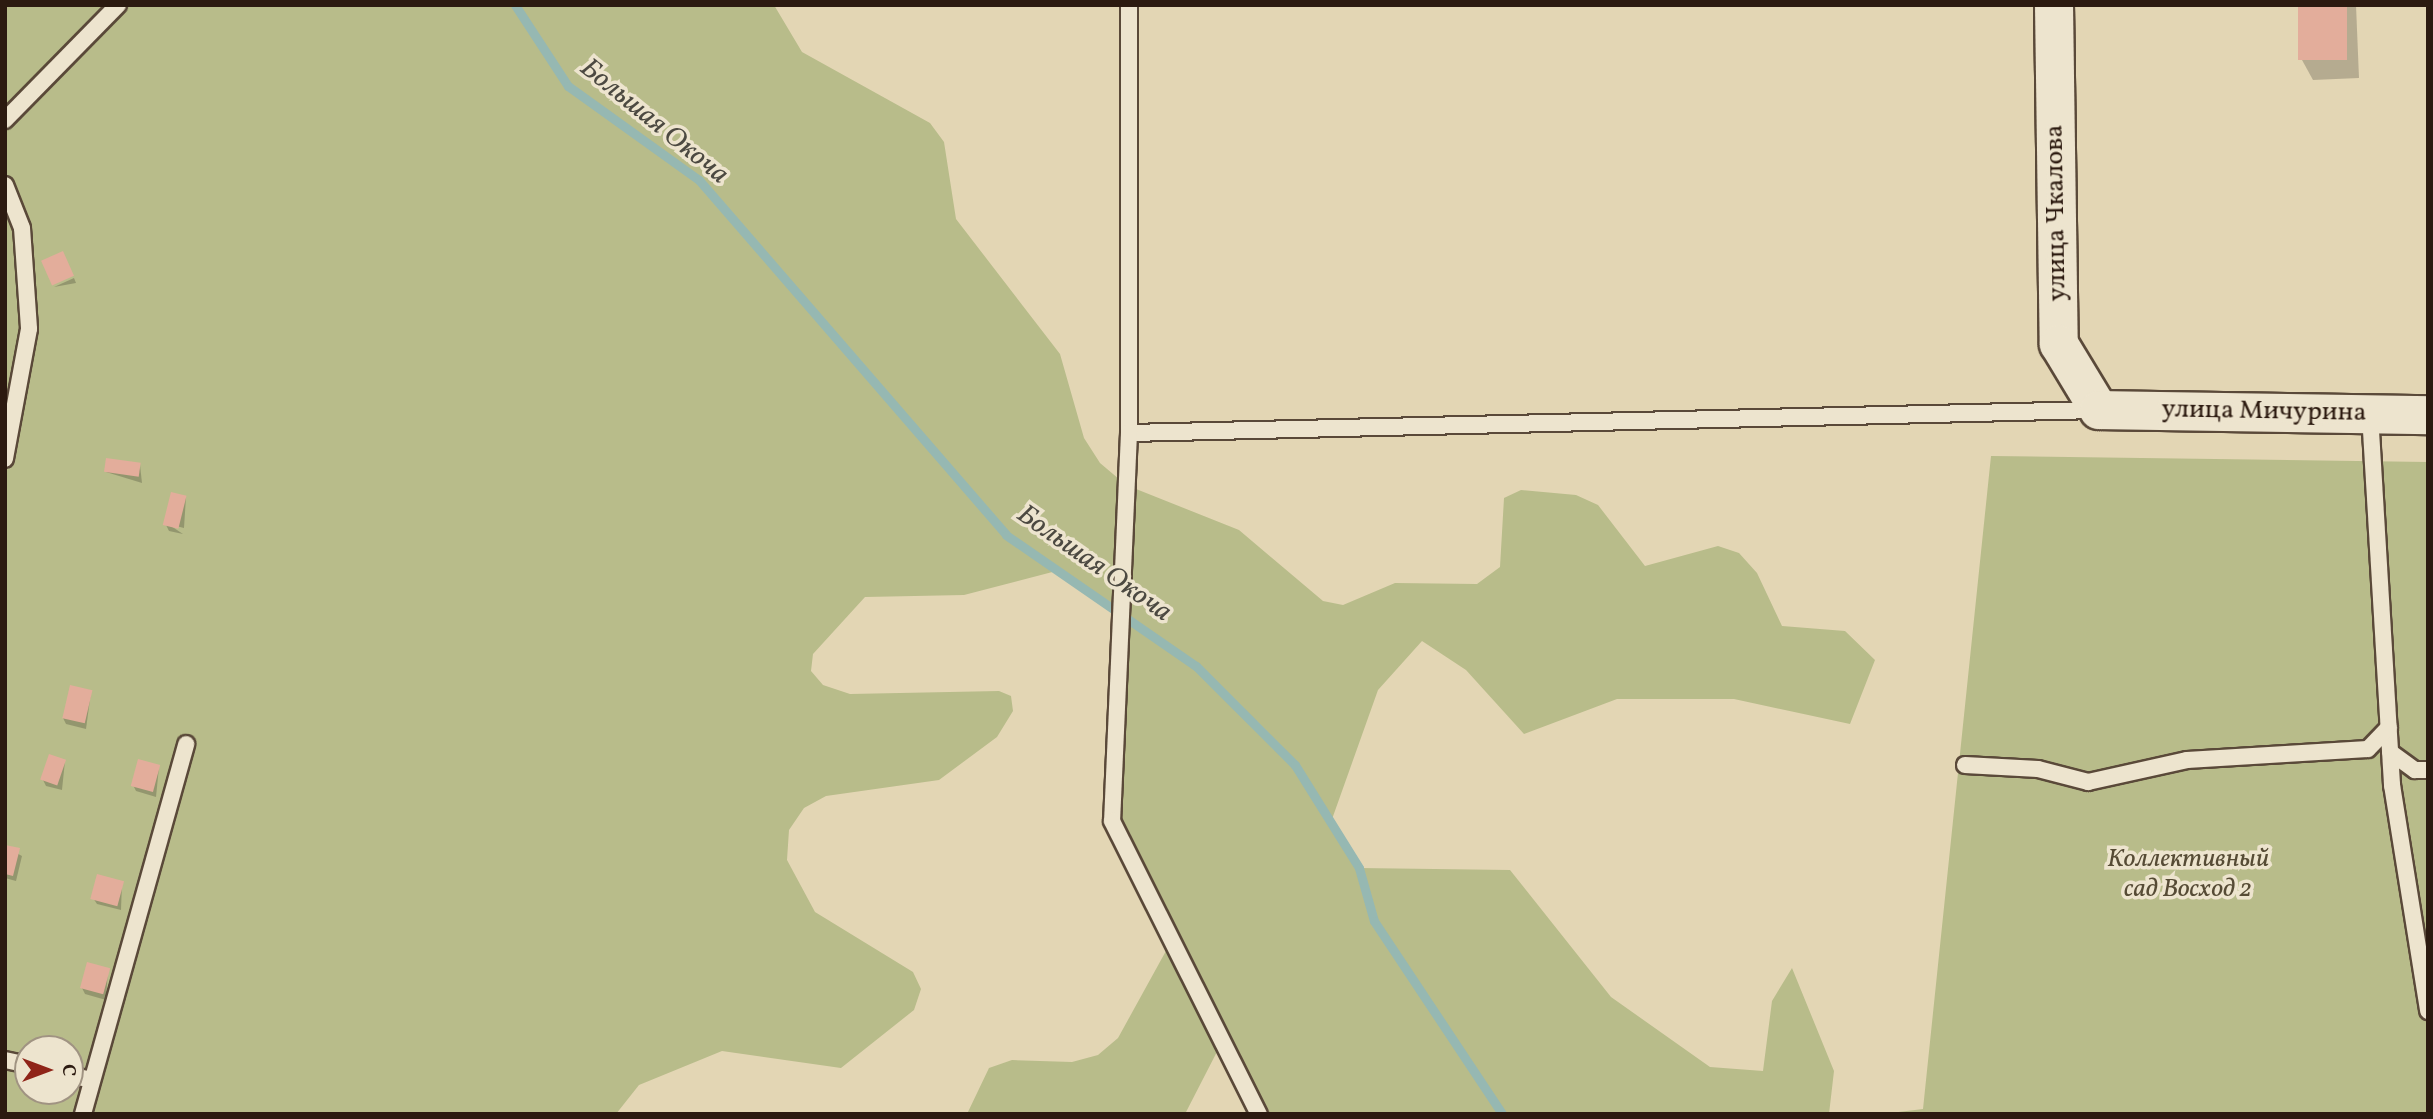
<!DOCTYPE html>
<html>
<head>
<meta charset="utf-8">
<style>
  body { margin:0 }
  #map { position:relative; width:2433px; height:1119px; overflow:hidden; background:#e3d6b4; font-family:Vollkorn,serif }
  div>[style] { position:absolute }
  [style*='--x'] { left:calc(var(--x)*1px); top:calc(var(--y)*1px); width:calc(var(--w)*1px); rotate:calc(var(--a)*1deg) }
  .green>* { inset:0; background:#b8bc8a }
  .shadow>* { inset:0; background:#0003 }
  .stream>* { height:9px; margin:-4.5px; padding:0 4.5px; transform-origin:4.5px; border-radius:4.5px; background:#96b8b2 }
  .building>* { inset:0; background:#e3ad9b; transform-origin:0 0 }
  .roads { filter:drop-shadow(2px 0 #5a4939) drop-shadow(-2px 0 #5a4939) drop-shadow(0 2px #5a4939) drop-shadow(0 -2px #5a4939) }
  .lane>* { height:16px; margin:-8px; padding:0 8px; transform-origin:8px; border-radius:8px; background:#ede4ce }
  .secondary>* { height:38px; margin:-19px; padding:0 19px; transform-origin:19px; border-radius:19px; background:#ede4ce }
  span { translate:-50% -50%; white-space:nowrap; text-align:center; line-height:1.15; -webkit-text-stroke:7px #ede4ce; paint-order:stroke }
  .street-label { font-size:26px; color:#2c1a10 }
  .park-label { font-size:26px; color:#564b35; font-style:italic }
  .water-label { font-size:28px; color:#4c4941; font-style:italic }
  .frame { position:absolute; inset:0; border:7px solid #2c1a10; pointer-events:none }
  .north { position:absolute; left:14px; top:1035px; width:70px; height:70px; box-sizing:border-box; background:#ede4ce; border:2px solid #a09382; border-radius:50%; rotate:90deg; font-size:19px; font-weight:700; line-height:28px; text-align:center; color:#2c1a10 }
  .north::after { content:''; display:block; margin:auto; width:24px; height:32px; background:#8f2418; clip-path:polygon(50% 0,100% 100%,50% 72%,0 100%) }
</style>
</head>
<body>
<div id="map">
  <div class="green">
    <i style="clip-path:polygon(evenodd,5px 5px,774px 5px,802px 52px,930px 123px,944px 142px,956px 219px,1060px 354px,1084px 438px,1100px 463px,1126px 485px,1239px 530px,1323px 601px,1343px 605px,1395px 583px,1477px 584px,1500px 567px,1504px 498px,1521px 490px,1576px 495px,1598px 505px,1645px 566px,1718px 546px,1739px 553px,1757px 573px,1782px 626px,1845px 631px,1875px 660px,1850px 724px,1734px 699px,1617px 699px,1524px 734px,1466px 670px,1422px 641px,1378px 690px,1331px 822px,1359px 868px,1510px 870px,1611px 997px,1710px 1067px,1763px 1071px,1772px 1001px,1792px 968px,1834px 1071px,1829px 1114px,1259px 1114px,1222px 1042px,1185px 1114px,967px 1114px,989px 1068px,1012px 1060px,1072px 1062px,1098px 1055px,1118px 1038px,1172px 940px,1112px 821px,1121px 609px,1060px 570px,964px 595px,865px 597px,813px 654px,811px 671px,823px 685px,850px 694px,999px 691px,1011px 696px,1013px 711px,997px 737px,939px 780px,826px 796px,804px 808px,789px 830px,787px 860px,815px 912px,913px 972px,921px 989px,914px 1010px,841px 1068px,722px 1051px,639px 1085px,616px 1114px,5px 1114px,5px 5px,28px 1049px,70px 1049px,70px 1091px,28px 1091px,28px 1049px)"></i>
    <i style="clip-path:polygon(1991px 456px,2428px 462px,2428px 1114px,1882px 1114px,1923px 1109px)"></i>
  </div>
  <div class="shadow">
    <i style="clip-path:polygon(2300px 5px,2356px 5px,2359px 78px,2313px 80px,2302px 60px)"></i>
    <i style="clip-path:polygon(74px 278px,76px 283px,54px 287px)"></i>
    <i style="clip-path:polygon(140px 465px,142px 483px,106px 472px)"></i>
    <i style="clip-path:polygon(186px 497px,184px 528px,168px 524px,183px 534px,169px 531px,166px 525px)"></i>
    <i style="clip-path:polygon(91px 692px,86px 729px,66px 724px,63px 718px)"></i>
    <i style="clip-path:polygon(65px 761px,62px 790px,46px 786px,43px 780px)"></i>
    <i style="clip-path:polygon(159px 767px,156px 797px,136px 791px,133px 785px)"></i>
    <i style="clip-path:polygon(5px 847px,22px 856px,16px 881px,5px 878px)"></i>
    <i style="clip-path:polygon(122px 882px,121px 910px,97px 904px,93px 898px)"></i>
    <i style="clip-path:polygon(108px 969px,106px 1000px,85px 994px,82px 988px)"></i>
  </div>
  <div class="stream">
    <i style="--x:515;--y:5;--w:97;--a:56.8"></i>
    <i style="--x:568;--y:86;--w:161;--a:35.7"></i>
    <i style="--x:699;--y:180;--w:469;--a:49.1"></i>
    <i style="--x:1006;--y:535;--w:231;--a:34.6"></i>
    <i style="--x:1196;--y:666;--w:140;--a:45"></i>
    <i style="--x:1295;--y:765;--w:121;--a:58.1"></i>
    <i style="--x:1359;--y:868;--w:55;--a:74.2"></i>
    <i style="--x:1374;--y:921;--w:232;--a:56.4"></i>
  </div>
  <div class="building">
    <i style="left:2298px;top:5px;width:49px;height:55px"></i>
    <i style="left:63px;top:251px;width:27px;height:24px;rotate:66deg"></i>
    <i style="left:106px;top:458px;width:35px;height:14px;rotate:8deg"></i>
    <i style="left:171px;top:492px;width:16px;height:34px;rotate:14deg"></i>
    <i style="left:70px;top:685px;width:23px;height:34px;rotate:13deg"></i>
    <i style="left:49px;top:754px;width:18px;height:27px;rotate:19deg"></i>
    <i style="left:138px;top:759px;width:23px;height:28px;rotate:15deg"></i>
    <i style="clip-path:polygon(5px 845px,20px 848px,13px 876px,5px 874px)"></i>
    <i style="left:97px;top:874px;width:28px;height:26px;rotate:15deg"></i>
    <i style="left:87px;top:962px;width:24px;height:27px;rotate:15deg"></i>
  </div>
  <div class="roads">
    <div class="lane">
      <i style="--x:1129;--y:5;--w:428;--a:90"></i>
      <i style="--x:1129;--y:433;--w:969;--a:-1.36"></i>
      <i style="--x:5;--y:120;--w:161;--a:-45.5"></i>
      <i style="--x:5;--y:185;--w:46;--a:68.4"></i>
      <i style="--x:22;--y:228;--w:101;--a:86"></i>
      <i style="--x:29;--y:329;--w:132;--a:100.5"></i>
      <i style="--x:2370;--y:414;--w:372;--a:86.6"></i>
      <i style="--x:2392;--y:785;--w:229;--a:80.9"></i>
      <i style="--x:1129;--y:433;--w:388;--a:92.5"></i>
      <i style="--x:1112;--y:821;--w:328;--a:63.4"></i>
      <i style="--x:2390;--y:752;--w:31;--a:36"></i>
      <i style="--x:2415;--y:770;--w:13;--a:0"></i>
      <i style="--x:1965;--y:765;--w:73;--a:3.1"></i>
      <i style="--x:2038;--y:769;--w:52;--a:14.6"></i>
      <i style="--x:2088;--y:782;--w:101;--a:-12.5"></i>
      <i style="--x:2187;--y:760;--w:181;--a:-3.5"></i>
      <i style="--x:2368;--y:749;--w:30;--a:-46"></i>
      <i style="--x:5;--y:1060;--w:24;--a:12"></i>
      <i style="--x:70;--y:1075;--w:22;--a:13"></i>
      <i style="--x:83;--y:1114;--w:384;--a:-74.4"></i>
    </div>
    <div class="secondary">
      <i style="--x:2054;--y:5;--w:339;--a:89.2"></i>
      <i style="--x:2059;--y:344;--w:77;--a:58.8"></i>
      <i style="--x:2099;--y:410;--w:329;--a:0.9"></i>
    </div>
  </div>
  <div class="street-label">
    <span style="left:2057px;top:213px;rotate:-91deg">улица Чкалова</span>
    <span style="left:2264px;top:412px;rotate:1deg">улица Мичурина</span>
  </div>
  <div class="park-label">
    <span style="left:2188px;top:875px">Коллективный<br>сад Восход 2</span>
  </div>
  <div class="water-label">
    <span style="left:654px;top:122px;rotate:39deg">Большая Окоча</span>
    <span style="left:1094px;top:564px;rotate:35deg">Большая Окоча</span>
  </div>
  <div class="frame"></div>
  <div class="north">С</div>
</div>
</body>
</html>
